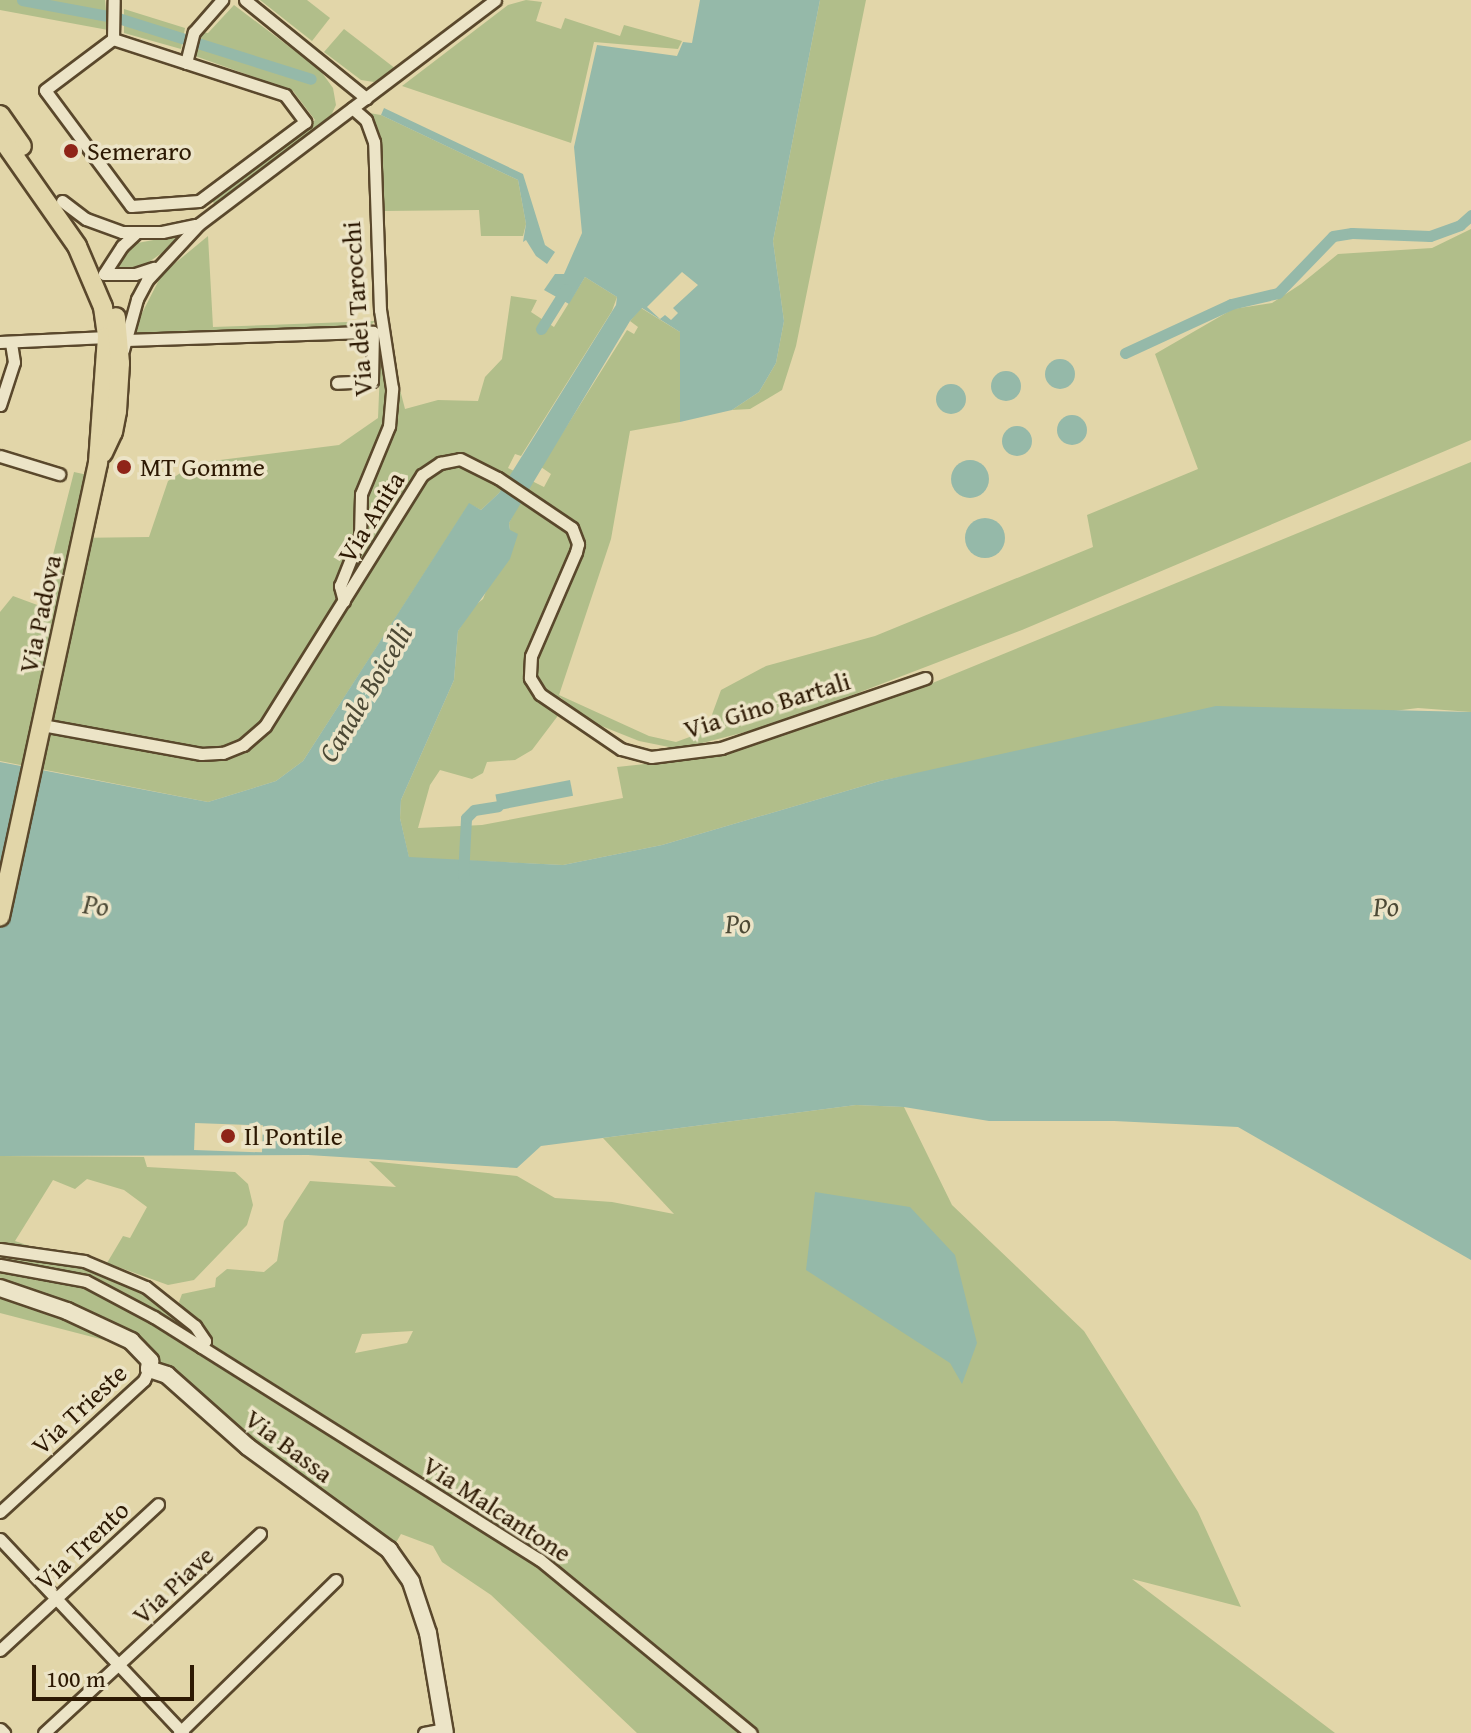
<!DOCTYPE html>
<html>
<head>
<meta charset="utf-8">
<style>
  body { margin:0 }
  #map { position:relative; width:1471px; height:1733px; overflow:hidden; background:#e2d6a9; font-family:"Gentium Book Plus",serif }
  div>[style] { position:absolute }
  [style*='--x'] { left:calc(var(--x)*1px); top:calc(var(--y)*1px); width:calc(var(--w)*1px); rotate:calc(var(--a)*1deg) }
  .green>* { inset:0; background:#b1be8a }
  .water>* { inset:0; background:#95b9a9; transform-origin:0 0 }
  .round { border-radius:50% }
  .pier>* { inset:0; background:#e2d6a9; transform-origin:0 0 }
  .canal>* { height:11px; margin:-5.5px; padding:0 5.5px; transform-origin:5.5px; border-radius:5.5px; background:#95b9a9 }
  .roads { filter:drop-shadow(2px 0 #5a482c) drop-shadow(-2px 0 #5a482c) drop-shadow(0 2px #5a482c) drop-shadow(0 -2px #5a482c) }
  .street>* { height:11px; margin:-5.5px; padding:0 5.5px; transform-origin:5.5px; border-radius:5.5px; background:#ece4c7 }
  .secondary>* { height:16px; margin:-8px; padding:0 8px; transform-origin:8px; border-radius:8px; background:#ece4c7 }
  .primary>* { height:18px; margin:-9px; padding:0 9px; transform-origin:9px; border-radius:9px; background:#e2d6a9 }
  .dots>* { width:22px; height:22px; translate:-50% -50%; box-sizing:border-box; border:4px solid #ece4c7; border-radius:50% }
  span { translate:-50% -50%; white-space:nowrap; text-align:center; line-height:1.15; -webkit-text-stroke:7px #ece4c7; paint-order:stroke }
  .poi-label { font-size:26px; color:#2d1903 }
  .left { translate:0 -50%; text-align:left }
  .street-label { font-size:26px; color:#2d1903 }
  .water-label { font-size:28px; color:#4c4935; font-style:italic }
  .scale { position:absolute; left:32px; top:1665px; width:162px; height:36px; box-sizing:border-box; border:4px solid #2d1903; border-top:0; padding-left:10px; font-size:24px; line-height:28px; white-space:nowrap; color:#2d1903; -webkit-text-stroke:6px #ece4c7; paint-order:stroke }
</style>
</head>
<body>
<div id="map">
  <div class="green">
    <i style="clip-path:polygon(0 0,105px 0,108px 30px,0 10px)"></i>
    <i style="clip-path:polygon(260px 0,307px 0,330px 18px,312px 41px)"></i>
    <i style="clip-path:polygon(526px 0,542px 2px,536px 21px,561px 29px,565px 18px,620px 36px,624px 25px,682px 41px,678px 49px,594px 42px,571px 143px,402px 86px,508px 5px)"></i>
    <i style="clip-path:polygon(820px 0,866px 0,796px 346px,782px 390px,750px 409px,732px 410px,759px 392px,776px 363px,784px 321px,773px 241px)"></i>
    <i style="clip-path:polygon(234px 5px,320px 70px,333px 88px,336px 105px,328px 122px,217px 206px,211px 200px,315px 120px,293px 91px,195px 56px,202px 32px,208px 33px)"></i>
    <i style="clip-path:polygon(124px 9px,185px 28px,181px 49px,124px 33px)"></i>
    <i style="clip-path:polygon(344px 29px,396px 69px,374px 82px,361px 80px,324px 52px)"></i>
    <i style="clip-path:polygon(369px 113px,381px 115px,518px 180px,526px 224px,523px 236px,481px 236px,479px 210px,383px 211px,378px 134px)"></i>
    <i style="clip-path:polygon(1471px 229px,1471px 440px,1022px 630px,777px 724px,679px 749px,639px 741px,584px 719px,560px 697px,563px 709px,532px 750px,515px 760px,487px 762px,483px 773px,472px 779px,440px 770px,430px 785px,418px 828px,482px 825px,623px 798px,617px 767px,720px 756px,930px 684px,1471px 462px,1471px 712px,1418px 708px,963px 764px,880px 781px,662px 845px,563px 865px,409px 858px,400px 818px,401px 800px,454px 680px,458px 631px,473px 607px,483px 599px,510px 530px,509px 523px,523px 495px,532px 481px,544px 487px,551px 474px,541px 467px,627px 330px,634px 334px,638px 327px,630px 321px,641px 308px,680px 332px,680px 422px,630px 431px,611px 539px,559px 695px,649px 736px,676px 742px,706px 731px,721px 690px,766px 666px,875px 636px,1093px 547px,1087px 515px,1198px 469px,1155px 354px,1233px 309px,1272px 303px,1301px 284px,1338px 254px,1432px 248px)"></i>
    <i style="clip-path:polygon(175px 236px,178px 242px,143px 266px,120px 270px,116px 265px,132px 244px)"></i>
    <i style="clip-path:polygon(208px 236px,213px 327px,375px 321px,367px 329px,136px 337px,139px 319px,162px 274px)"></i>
    <i style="clip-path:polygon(585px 277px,617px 297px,612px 311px,521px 456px,515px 454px,508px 468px,514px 471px,499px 493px,481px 510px,469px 504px,303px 761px,276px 781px,208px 802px,0 761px,0 612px,13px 596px,40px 606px,74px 472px,97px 477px,73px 538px,149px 537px,168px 481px,196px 463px,339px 445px,378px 418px,381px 346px,387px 378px,397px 378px,405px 409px,438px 400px,478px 401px,485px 377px,502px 359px,511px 296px,537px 300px,531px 312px,554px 327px)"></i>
    <i style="clip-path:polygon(evenodd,856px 1105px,904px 1107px,952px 1205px,1084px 1331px,1198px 1512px,1241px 1607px,1132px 1579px,1335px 1733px,637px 1733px,491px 1595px,442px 1562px,433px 1546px,401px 1534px,394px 1546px,291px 1472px,131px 1347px,0 1313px,0 1156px,144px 1157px,147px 1167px,235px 1172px,248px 1184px,253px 1205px,247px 1225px,194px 1280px,168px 1285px,107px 1263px,123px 1236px,130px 1238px,147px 1207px,124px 1190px,87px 1179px,75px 1189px,53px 1180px,15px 1241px,96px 1269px,135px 1288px,208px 1343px,179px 1302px,182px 1294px,215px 1287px,216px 1278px,227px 1269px,264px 1272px,277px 1261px,284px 1221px,310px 1181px,396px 1187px,369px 1161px,517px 1176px,555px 1198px,612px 1202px,674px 1214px,603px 1138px,856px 1105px,413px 1331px,407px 1343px,355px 1353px,362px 1334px,413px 1331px)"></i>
  </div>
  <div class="water">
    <i style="clip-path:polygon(700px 0,820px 0,773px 241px,784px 321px,776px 363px,759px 392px,732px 410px,680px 422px,680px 332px,642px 308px,630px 321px,509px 523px,510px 530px,518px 534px,510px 559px,458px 631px,454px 680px,401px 800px,400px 818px,409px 857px,563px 865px,662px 845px,880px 781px,1216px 706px,1471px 712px,1471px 1260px,1238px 1127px,1114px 1121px,989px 1121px,904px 1107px,856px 1105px,541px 1146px,517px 1168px,308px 1155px,0 1156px,0 762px,208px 802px,276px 781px,303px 761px,469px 503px,481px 510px,499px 493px,616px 305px,617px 297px,585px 277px,569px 304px,544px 290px,555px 274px,564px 274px,582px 233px,574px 147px,597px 45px,677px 56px,683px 42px,692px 43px)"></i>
    <i style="clip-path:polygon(384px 108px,523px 174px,545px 245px,555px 252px,547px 264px,536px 256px,526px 240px,523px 242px,526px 224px,518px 180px,381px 115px)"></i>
    <i class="round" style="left:1045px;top:359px;width:30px;height:30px"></i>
    <i class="round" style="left:991px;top:371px;width:30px;height:30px"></i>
    <i class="round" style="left:936px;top:384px;width:30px;height:30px"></i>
    <i class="round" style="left:1057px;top:415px;width:30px;height:30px"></i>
    <i class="round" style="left:1002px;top:426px;width:30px;height:30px"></i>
    <i class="round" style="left:951px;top:460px;width:38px;height:38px"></i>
    <i class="round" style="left:965px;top:518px;width:40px;height:40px"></i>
    <i style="left:570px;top:780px;width:16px;height:76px;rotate:79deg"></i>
    <i style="clip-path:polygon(815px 1192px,910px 1207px,955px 1255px,977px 1343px,962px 1384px,950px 1363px,806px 1270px)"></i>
  </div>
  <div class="pier">
    <i style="clip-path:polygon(682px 272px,698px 285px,673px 308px,678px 313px,671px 320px,665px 315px,660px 319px,647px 307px)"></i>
    <i style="left:195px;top:1123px;width:68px;height:27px;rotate:2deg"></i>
  </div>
  <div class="canal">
    <i style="--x:22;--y:0;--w:98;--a:10.6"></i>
    <i style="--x:118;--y:18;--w:202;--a:17.5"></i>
    <i style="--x:541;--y:329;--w:47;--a:-58"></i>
    <i style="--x:1125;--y:353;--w:117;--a:-24.8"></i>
    <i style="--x:1231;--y:304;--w:48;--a:-13.2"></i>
    <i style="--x:1278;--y:293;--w:79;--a:-46"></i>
    <i style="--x:1333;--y:236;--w:19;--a:-9"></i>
    <i style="--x:1352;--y:233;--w:78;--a:2.2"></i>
    <i style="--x:1430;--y:236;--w:32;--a:-20"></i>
    <i style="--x:1460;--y:225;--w:15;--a:-42"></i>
    <i style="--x:463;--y:876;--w:58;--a:-87"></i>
    <i style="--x:466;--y:818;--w:11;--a:-45"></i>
    <i style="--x:474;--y:810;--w:24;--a:-9"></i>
  </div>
  <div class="roads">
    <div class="street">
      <i style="--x:245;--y:0;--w:156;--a:39"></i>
      <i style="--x:113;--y:39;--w:181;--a:18"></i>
      <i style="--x:285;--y:95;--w:34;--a:53"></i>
      <i style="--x:305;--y:122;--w:132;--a:143.3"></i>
      <i style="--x:199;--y:201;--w:68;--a:175.8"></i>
      <i style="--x:131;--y:206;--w:144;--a:-126.6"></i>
      <i style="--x:45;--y:90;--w:85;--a:-36.9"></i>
      <i style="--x:113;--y:39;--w:39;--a:-89"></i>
      <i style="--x:186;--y:63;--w:32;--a:-76"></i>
      <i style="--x:194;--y:32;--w:43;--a:-48.8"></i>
      <i style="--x:62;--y:201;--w:30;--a:37"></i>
      <i style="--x:86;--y:219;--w:38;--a:20"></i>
      <i style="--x:122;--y:232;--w:40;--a:0"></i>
      <i style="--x:162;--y:232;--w:34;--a:-12"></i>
      <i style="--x:136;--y:233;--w:19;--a:137"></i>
      <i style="--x:122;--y:246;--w:33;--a:123"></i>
      <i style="--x:104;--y:274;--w:31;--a:0"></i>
      <i style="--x:135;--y:274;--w:20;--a:-18"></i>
      <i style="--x:126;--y:340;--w:247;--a:-1.9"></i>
      <i style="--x:373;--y:332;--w:49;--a:91.2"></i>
      <i style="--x:372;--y:381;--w:35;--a:177"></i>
      <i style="--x:0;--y:342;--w:107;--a:-2.7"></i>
      <i style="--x:123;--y:350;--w:53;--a:-74.6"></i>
      <i style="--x:137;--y:299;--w:21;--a:-62"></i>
      <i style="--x:147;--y:280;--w:76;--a:-47.1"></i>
      <i style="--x:199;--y:224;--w:371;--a:-37.1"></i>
      <i style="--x:0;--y:405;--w:45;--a:-72"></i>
      <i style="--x:14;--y:362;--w:20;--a:-99"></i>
      <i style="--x:0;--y:456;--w:62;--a:17"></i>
      <i style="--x:344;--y:601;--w:16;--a:-105"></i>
      <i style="--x:340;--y:586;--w:54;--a:-68.2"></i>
      <i style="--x:360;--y:536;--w:42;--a:-88.6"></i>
      <i style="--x:361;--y:494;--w:74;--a:-67.6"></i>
      <i style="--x:389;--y:426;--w:38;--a:-85"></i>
      <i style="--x:392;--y:388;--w:79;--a:-98.7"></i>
      <i style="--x:380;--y:310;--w:168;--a:-92"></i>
      <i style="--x:374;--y:142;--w:23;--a:-110"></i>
      <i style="--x:366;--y:120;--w:18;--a:-139"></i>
      <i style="--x:42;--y:725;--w:162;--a:10.3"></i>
      <i style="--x:201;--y:754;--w:22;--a:-3"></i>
      <i style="--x:223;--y:753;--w:22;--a:-22"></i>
      <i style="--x:243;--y:745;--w:29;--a:-41"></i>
      <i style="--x:265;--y:726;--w:296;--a:-58"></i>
      <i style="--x:422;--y:475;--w:22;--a:-34"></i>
      <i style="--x:440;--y:463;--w:20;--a:-11"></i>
      <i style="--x:460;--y:459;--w:42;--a:26.6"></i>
      <i style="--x:498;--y:478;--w:89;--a:34"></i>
      <i style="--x:572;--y:528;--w:17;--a:69"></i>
      <i style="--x:578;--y:544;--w:8;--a:104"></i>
      <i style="--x:576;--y:552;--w:113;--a:113.4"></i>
      <i style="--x:531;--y:656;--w:22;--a:93"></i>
      <i style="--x:530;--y:678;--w:19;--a:58"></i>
      <i style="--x:540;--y:694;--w:98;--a:34.2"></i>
      <i style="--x:621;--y:749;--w:31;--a:15"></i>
      <i style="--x:651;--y:757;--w:71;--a:-7.3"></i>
      <i style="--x:721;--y:748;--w:216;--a:-18.9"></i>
      <i style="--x:0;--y:1249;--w:85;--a:8.1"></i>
      <i style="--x:84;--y:1261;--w:67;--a:22.8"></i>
      <i style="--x:146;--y:1287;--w:63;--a:38.5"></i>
      <i style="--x:195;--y:1326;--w:18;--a:56"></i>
      <i style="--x:205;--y:1341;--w:7;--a:124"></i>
      <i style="--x:0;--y:1265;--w:87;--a:10.5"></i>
      <i style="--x:86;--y:1281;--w:77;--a:27.9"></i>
      <i style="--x:154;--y:1317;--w:455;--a:32.2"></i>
      <i style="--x:539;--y:1559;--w:274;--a:39.4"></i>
      <i style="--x:0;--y:1512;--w:195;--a:-42.5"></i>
      <i style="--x:144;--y:1380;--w:12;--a:-66"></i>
      <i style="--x:0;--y:1539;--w:267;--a:46.7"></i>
      <i style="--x:0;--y:1650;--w:215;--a:-42.7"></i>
      <i style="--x:0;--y:1729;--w:6;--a:45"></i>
      <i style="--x:44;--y:1733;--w:294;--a:-42.7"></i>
      <i style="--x:179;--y:1733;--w:219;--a:-44.3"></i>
      <i style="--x:424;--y:1733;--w:20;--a:-11"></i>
    </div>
    <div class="secondary">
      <i style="--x:0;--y:1288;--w:71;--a:18.9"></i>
      <i style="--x:67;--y:1311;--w:71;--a:25.1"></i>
      <i style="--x:131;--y:1341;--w:28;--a:46"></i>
      <i style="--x:150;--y:1361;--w:8;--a:97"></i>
      <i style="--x:149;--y:1369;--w:19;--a:18"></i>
      <i style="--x:167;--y:1375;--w:108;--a:41.6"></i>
      <i style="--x:248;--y:1447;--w:175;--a:36.1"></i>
      <i style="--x:389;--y:1550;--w:39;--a:55"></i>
      <i style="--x:411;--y:1582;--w:54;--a:71.6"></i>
      <i style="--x:428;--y:1633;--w:101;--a:80.4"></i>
    </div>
    <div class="primary">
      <i style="--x:0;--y:115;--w:38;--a:55"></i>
      <i style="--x:0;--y:136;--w:134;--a:55"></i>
      <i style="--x:77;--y:246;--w:66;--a:66.9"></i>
      <i style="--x:103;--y:307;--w:30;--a:82"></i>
      <i style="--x:107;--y:337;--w:126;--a:94.1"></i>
      <i style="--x:98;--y:463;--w:464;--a:102.2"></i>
      <i style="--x:103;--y:453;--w:23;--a:-65"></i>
      <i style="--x:113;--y:432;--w:21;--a:-79"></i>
      <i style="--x:117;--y:411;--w:48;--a:-86.4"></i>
      <i style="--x:120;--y:363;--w:46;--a:-95"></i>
    </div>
  </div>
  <div class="dots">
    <i style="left:71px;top:151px;background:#8f2418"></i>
    <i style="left:124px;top:467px;background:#8f2418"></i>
    <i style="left:228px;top:1136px;background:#8f2418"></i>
  </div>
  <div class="poi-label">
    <span class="left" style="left:87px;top:151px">Semeraro</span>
    <span class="left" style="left:140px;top:467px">MT Gomme</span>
    <span class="left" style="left:244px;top:1136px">Il Pontile</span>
  </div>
  <div class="street-label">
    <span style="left:357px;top:309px;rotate:-94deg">Via dei Tarocchi</span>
    <span style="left:371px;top:517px;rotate:-58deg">Via Anita</span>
    <span style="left:40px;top:614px;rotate:-78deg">Via Padova</span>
    <span style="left:767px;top:705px;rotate:-17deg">Via Gino Bartali</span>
    <span style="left:79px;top:1409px;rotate:-43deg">Via Trieste</span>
    <span style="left:289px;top:1446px;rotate:37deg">Via Bassa</span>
    <span style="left:497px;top:1509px;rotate:33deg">Via Malcantone</span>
    <span style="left:82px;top:1545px;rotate:-43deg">Via Trento</span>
    <span style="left:173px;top:1585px;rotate:-43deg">Via Piave</span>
  </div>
  <div class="water-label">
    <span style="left:365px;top:693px;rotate:-59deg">Canale Boicelli</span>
    <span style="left:96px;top:905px;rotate:8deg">Po</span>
    <span style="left:1386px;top:906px;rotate:-1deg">Po</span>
    <span style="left:738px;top:923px;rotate:-1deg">Po</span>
  </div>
  <div class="scale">100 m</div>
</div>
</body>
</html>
